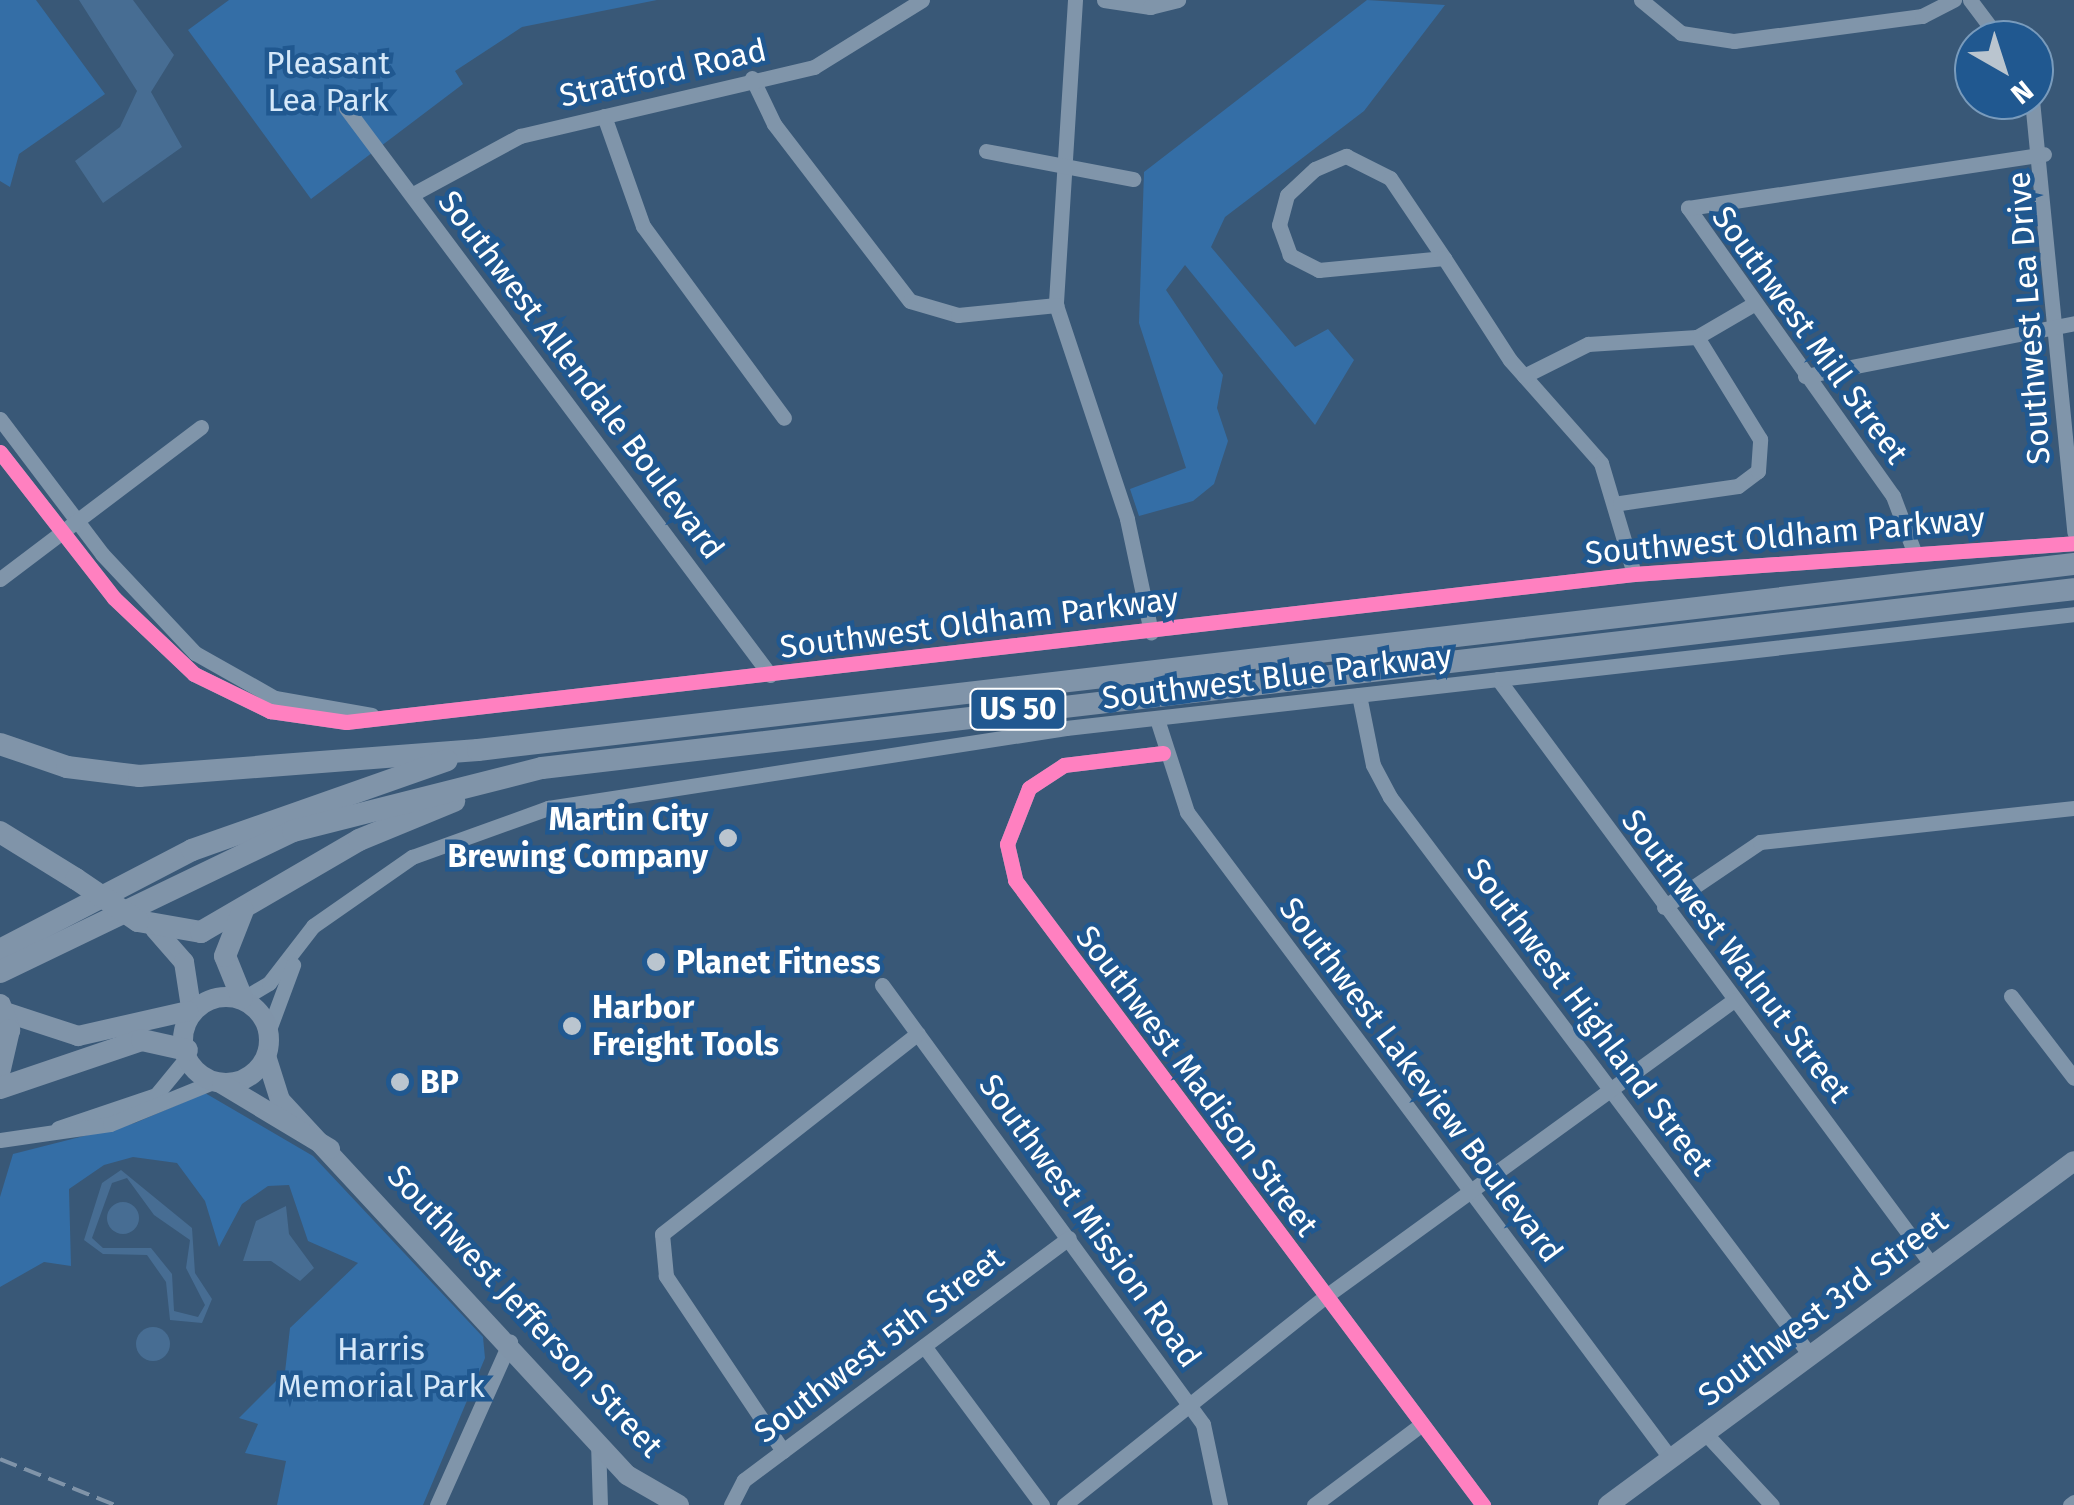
<!DOCTYPE html>
<html>
<head>
<meta charset="utf-8">
<style>
  body { margin:0 }
  #map { position:relative; width:2074px; height:1505px; overflow:hidden; background:#395877; font-family:"Fira Sans",sans-serif }
  div>[style] { position:absolute }
  [style*='--x'] { left:calc(var(--x)*1px); top:calc(var(--y)*1px); width:calc(var(--w)*1px); rotate:calc(var(--a)*1deg) }
  .green>* { inset:0; background:#346ea6 }
  .water>* { inset:0; background:#476d93 }
  .round { border-radius:50% }
  .minor>* { height:15px; margin:-7.5px; padding:0 7.5px; transform-origin:7.5px; border-radius:7.5px; background:#8095aa }
  .major>* { height:20px; margin:-10px; padding:0 10px; transform-origin:10px; border-radius:10px; background:#8094a9 }
  .major>.ring { margin:-10px; padding:0; box-sizing:content-box; background:none; border:20px solid #8094a9; border-radius:50% }
  .highway>* { height:22px; margin:-11px; padding:0 11px; transform-origin:11px; border-radius:11px; background:#8094a9 }
  .rail>* { height:4px; margin-top:-2px; transform-origin:0; background:repeating-linear-gradient(90deg,#8094a9 0 18px,transparent 0 26px) }
  .highway-bridge>* { height:22px; margin:-11px; padding:0 11px; transform-origin:11px; border-radius:11px; background:#8094a9 }
  .cycleway>* { height:15px; margin:-7.5px; padding:0 7.5px; transform-origin:7.5px; border-radius:7.5px; background:#ff80c0 }
  .dots>* { width:28px; height:28px; translate:-50% -50%; box-sizing:border-box; border:5px solid #205890; border-radius:50% }
  span { translate:-50% -50%; white-space:nowrap; text-align:center; line-height:1.15; -webkit-text-stroke:9px #205890; paint-order:stroke }
  .shield-label span { padding:2px 8px; background:#205890; border:2px solid; border-radius:8px; -webkit-text-stroke-width:0 }
  .shield-label { font-size:30px; color:#fff; font-weight:700 }
  .park-label { font-size:32px; color:#d5e8f9 }
  .street-label { font-size:32px; color:#fff }
  .poi-label { font-size:32px; color:#fff; font-weight:700 }
  .right { translate:-100% -50%; text-align:right }
  .left { translate:0 -50%; text-align:left }
  .north { position:absolute; left:1954px; top:20px; width:100px; height:100px; box-sizing:border-box; background:#205890; border:2px solid #799bbc; border-radius:50%; rotate:141deg; font-size:28px; font-weight:700; line-height:40px; text-align:center; color:#fff }
  .north::after { content:''; display:block; margin:auto; width:35px; height:45px; background:#bac5cf; clip-path:polygon(50% 0,100% 100%,50% 72%,0 100%) }
</style>
</head>
<body>
<div id="map">
  <div class="green">
    <i style="clip-path:polygon(0 0,36px 0,105px 94px,19px 154px,10px 187px,0 181px)"></i>
    <i style="clip-path:polygon(229px 0,657px 0,522px 27px,455px 71px,463px 84px,311px 199px,188px 30px)"></i>
    <i style="clip-path:polygon(1367px 0,1445px 5px,1364px 111px,1225px 217px,1211px 247px,1295px 347px,1328px 329px,1354px 360px,1315px 425px,1185px 265px,1166px 290px,1223px 375px,1217px 408px,1228px 441px,1214px 484px,1193px 501px,1139px 516px,1130px 489px,1186px 468px,1139px 323px,1144px 172px)"></i>
    <i style="clip-path:polygon(205px 1093px,313px 1156px,483px 1337px,485px 1358px,423px 1505px,277px 1505px,286px 1461px,245px 1453px,258px 1424px,239px 1418px,285px 1372px,290px 1328px,358px 1263px,308px 1241px,289px 1185px,268px 1186px,242px 1204px,219px 1247px,205px 1201px,177px 1163px,133px 1157px,104px 1165px,69px 1189px,71px 1266px,44px 1262px,0 1287px,0 1197px,13px 1154px,135px 1123px)"></i>
  </div>
  <div class="water">
    <i style="clip-path:polygon(79px 0,133px 0,174px 55px,151px 92px,182px 147px,103px 203px,75px 161px,120px 127px,137px 91px)"></i>
    <i style="clip-path:polygon(evenodd,121px 1170px,192px 1228px,195px 1273px,212px 1299px,202px 1323px,170px 1320px,166px 1282px,147px 1255px,103px 1254px,84px 1240px,102px 1183px,121px 1170px,127px 1178px,154px 1215px,190px 1240px,186px 1268px,205px 1305px,198px 1317px,174px 1311px,172px 1274px,151px 1248px,103px 1248px,92px 1238px,112px 1183px,127px 1178px)"></i>
    <i class="round" style="left:107px;top:1202px;width:32px;height:32px"></i>
    <i style="clip-path:polygon(286px 1206px,289px 1234px,314px 1268px,300px 1281px,271px 1261px,243px 1261px,256px 1221px)"></i>
    <i class="round" style="left:136px;top:1327px;width:34px;height:34px"></i>
  </div>
  <div class="minor">
    <i style="--x:1075;--y:0;--w:306;--a:93.6"></i>
    <i style="--x:1056;--y:305;--w:225;--a:71.6"></i>
    <i style="--x:1127;--y:519;--w:116;--a:78"></i>
    <i style="--x:1104;--y:0;--w:47;--a:8.7"></i>
    <i style="--x:1150;--y:7;--w:29;--a:-14"></i>
    <i style="--x:1641;--y:0;--w:52;--a:39.5"></i>
    <i style="--x:1681;--y:33;--w:54;--a:8.6"></i>
    <i style="--x:1734;--y:41;--w:190;--a:-7.6"></i>
    <i style="--x:1922;--y:16;--w:36;--a:-27"></i>
    <i style="--x:1970;--y:0;--w:50;--a:53.1"></i>
    <i style="--x:752;--y:78;--w:51;--a:64.4"></i>
    <i style="--x:774;--y:124;--w:223;--a:52.5"></i>
    <i style="--x:910;--y:301;--w:50;--a:16.3"></i>
    <i style="--x:958;--y:315;--w:99;--a:-5.8"></i>
    <i style="--x:2032;--y:100;--w:434;--a:84.4"></i>
    <i style="--x:346;--y:108;--w:708;--a:53.21"></i>
    <i style="--x:604;--y:116;--w:117;--a:70.5"></i>
    <i style="--x:643;--y:226;--w:238;--a:53.7"></i>
    <i style="--x:986;--y:151;--w:150;--a:10.8"></i>
    <i style="--x:1346;--y:156;--w:49;--a:26.6"></i>
    <i style="--x:1390;--y:178;--w:97;--a:56"></i>
    <i style="--x:1444;--y:258;--w:126;--a:174.5"></i>
    <i style="--x:1319;--y:270;--w:33;--a:-153"></i>
    <i style="--x:1290;--y:255;--w:32;--a:-110"></i>
    <i style="--x:1279;--y:225;--w:31;--a:-75"></i>
    <i style="--x:1287;--y:195;--w:38;--a:-43"></i>
    <i style="--x:1315;--y:169;--w:34;--a:-23"></i>
    <i style="--x:413;--y:194;--w:122;--a:-28.5"></i>
    <i style="--x:520;--y:136;--w:302;--a:-13.2"></i>
    <i style="--x:814;--y:67;--w:127;--a:-31.8"></i>
    <i style="--x:1444;--y:258;--w:121;--a:57.1"></i>
    <i style="--x:1510;--y:360;--w:137;--a:48.5"></i>
    <i style="--x:1601;--y:463;--w:116;--a:73.4"></i>
    <i style="--x:1524;--y:376;--w:72;--a:-26.6"></i>
    <i style="--x:1588;--y:344;--w:109;--a:-3.7"></i>
    <i style="--x:1697;--y:337;--w:64;--a:-30.2"></i>
    <i style="--x:1805;--y:376;--w:274;--a:-11.1"></i>
    <i style="--x:0;--y:419;--w:169;--a:52.9"></i>
    <i style="--x:102;--y:554;--w:136;--a:46.8"></i>
    <i style="--x:195;--y:653;--w:92;--a:29.4"></i>
    <i style="--x:275;--y:698;--w:98;--a:9.9"></i>
    <i style="--x:0;--y:452;--w:185;--a:52"></i>
    <i style="--x:114;--y:598;--w:110;--a:43.5"></i>
    <i style="--x:194;--y:674;--w:85;--a:26"></i>
    <i style="--x:270;--y:711;--w:77;--a:8.2"></i>
    <i style="--x:346;--y:722;--w:1296;--a:-6.55"></i>
    <i style="--x:1634;--y:574;--w:441;--a:-4"></i>
    <i style="--x:1620;--y:503;--w:119;--a:-8.2"></i>
    <i style="--x:1738;--y:486;--w:25;--a:-37"></i>
    <i style="--x:1758;--y:471;--w:32;--a:-86"></i>
    <i style="--x:1760;--y:439;--w:120;--a:-121.7"></i>
    <i style="--x:1913;--y:549;--w:57;--a:-110.7"></i>
    <i style="--x:1893;--y:496;--w:354;--a:-125.4"></i>
    <i style="--x:1688;--y:208;--w:360;--a:-8.6"></i>
    <i style="--x:0;--y:579;--w:252;--a:-37.1"></i>
    <i style="--x:1498;--y:679;--w:729;--a:53.48"></i>
    <i style="--x:1359;--y:695;--w:71;--a:78.7"></i>
    <i style="--x:1373;--y:765;--w:36;--a:62"></i>
    <i style="--x:1390;--y:797;--w:698;--a:53.03"></i>
    <i style="--x:1157;--y:719;--w:98;--a:72.1"></i>
    <i style="--x:1187;--y:812;--w:808;--a:53.2"></i>
    <i style="--x:1163;--y:753;--w:100;--a:173.1"></i>
    <i style="--x:1064;--y:765;--w:42;--a:146.7"></i>
    <i style="--x:1029;--y:788;--w:60;--a:111.4"></i>
    <i style="--x:1007;--y:844;--w:37;--a:77"></i>
    <i style="--x:1015;--y:880;--w:781;--a:53.17"></i>
    <i style="--x:1664;--y:907;--w:116;--a:-34.1"></i>
    <i style="--x:1760;--y:842;--w:316;--a:-6.2"></i>
    <i style="--x:882;--y:985;--w:544;--a:53.83"></i>
    <i style="--x:1203;--y:1424;--w:83;--a:78.1"></i>
    <i style="--x:2011;--y:996;--w:103;--a:52.5"></i>
    <i style="--x:244;--y:998;--w:29;--a:-31"></i>
    <i style="--x:269;--y:983;--w:72;--a:-52.3"></i>
    <i style="--x:313;--y:926;--w:121;--a:-34.9"></i>
    <i style="--x:412;--y:857;--w:145;--a:-19.8"></i>
    <i style="--x:548;--y:808;--w:524;--a:-8.78"></i>
    <i style="--x:1066;--y:728;--w:1014;--a:-6.45"></i>
    <i style="--x:267;--y:1035;--w:75;--a:-69.6"></i>
    <i style="--x:58;--y:1128;--w:103;--a:-18.6"></i>
    <i style="--x:156;--y:1095;--w:50;--a:-50.6"></i>
    <i style="--x:0;--y:1140;--w:111;--a:-8.3"></i>
    <i style="--x:110;--y:1124;--w:111;--a:-22.2"></i>
    <i style="--x:924;--y:1346;--w:198;--a:53.4"></i>
    <i style="--x:1705;--y:1433;--w:98;--a:47.1"></i>
    <i style="--x:598;--y:1442;--w:63;--a:88.2"></i>
    <i style="--x:783;--y:1451;--w:211;--a:-123.8"></i>
    <i style="--x:666;--y:1276;--w:42;--a:-95.4"></i>
    <i style="--x:662;--y:1234;--w:325;--a:-38.1"></i>
    <i style="--x:437;--y:1505;--w:179;--a:-65.9"></i>
    <i style="--x:731;--y:1505;--w:28;--a:-63"></i>
    <i style="--x:744;--y:1480;--w:405;--a:-36.7"></i>
    <i style="--x:1064;--y:1505;--w:335;--a:-38.6"></i>
    <i style="--x:1326;--y:1296;--w:504;--a:-35.96"></i>
    <i style="--x:1314;--y:1505;--w:135;--a:-36.9"></i>
    <i style="--x:2070;--y:1505;--w:5;--a:-37"></i>
  </div>
  <div class="major">
    <i style="--x:155;--y:929;--w:44;--a:48.7"></i>
    <i style="--x:184;--y:962;--w:46;--a:81.2"></i>
    <i class="ring" style="left:183px;top:997px;width:66px;height:66px"></i>
    <i style="--x:8;--y:1013;--w:74;--a:18.2"></i>
    <i style="--x:78;--y:1036;--w:113;--a:-12.8"></i>
    <i style="--x:267;--y:1059;--w:43;--a:72.4"></i>
    <i style="--x:280;--y:1100;--w:511;--a:47.22"></i>
    <i style="--x:627;--y:1475;--w:60;--a:30"></i>
    <i style="--x:222;--y:1084;--w:126;--a:31"></i>
    <i style="--x:1608;--y:1505;--w:579;--a:-36.43"></i>
  </div>
  <div class="highway">
    <i style="--x:0;--y:744;--w:71;--a:18.9"></i>
    <i style="--x:67;--y:767;--w:73;--a:7.1"></i>
    <i style="--x:139;--y:776;--w:340;--a:-4.4"></i>
    <i style="--x:478;--y:750;--w:1607;--a:-6.65"></i>
    <i style="--x:0;--y:832;--w:89;--a:31.7"></i>
    <i style="--x:138;--y:921;--w:64;--a:9.9"></i>
    <i style="--x:201;--y:932;--w:183;--a:-30.2"></i>
    <i style="--x:359;--y:840;--w:103;--a:-22.3"></i>
    <i style="--x:0;--y:950;--w:216;--a:-27.5"></i>
    <i style="--x:192;--y:850;--w:270;--a:-19.4"></i>
    <i style="--x:0;--y:972;--w:325;--a:-25.7"></i>
    <i style="--x:293;--y:831;--w:257;--a:-14.2"></i>
    <i style="--x:542;--y:768;--w:1542;--a:-6.66"></i>
    <i style="--x:242;--y:998;--w:45;--a:-112"></i>
    <i style="--x:225;--y:956;--w:49;--a:-68.6"></i>
    <i style="--x:0;--y:1005;--w:27;--a:70"></i>
    <i style="--x:9;--y:1030;--w:40;--a:103"></i>
    <i style="--x:0;--y:1088;--w:150;--a:-18.7"></i>
    <i style="--x:142;--y:1040;--w:46;--a:12.5"></i>
  </div>
  <div class="rail">
    <i style="--x:0;--y:1459;--w:124;--a:21.8"></i>
  </div>
  <div class="highway-bridge">
    <i style="--x:76;--y:879;--w:75;--a:34.1"></i>
  </div>
  <div class="cycleway">
    <i style="--x:0;--y:452;--w:185;--a:52"></i>
    <i style="--x:114;--y:598;--w:110;--a:43.5"></i>
    <i style="--x:194;--y:674;--w:85;--a:26"></i>
    <i style="--x:270;--y:711;--w:77;--a:8.2"></i>
    <i style="--x:346;--y:722;--w:1296;--a:-6.55"></i>
    <i style="--x:1634;--y:574;--w:441;--a:-4"></i>
    <i style="--x:1163;--y:753;--w:100;--a:173.1"></i>
    <i style="--x:1064;--y:765;--w:42;--a:146.7"></i>
    <i style="--x:1029;--y:788;--w:60;--a:111.4"></i>
    <i style="--x:1007;--y:844;--w:37;--a:77"></i>
    <i style="--x:1015;--y:880;--w:781;--a:53.17"></i>
  </div>
  <div class="dots">
    <i style="left:728px;top:838px;background:#bac5cf"></i>
    <i style="left:656px;top:962px;background:#bac5cf"></i>
    <i style="left:572px;top:1026px;background:#bac5cf"></i>
    <i style="left:400px;top:1082px;background:#bac5cf"></i>
  </div>
  <div class="shield-label">
    <span style="left:1018px;top:709px">US 50</span>
  </div>
  <div class="park-label">
    <span style="left:328px;top:82px">Pleasant<br>Lea Park</span>
    <span style="left:381px;top:1368px">Harris<br>Memorial Park</span>
  </div>
  <div class="street-label">
    <span style="left:663px;top:73px;rotate:-13deg">Stratford Road</span>
    <span style="left:2029px;top:318px;rotate:-94deg">Southwest Lea Drive</span>
    <span style="left:1810px;top:335px;rotate:54deg">Southwest Mill Street</span>
    <span style="left:581px;top:375px;rotate:53deg">Southwest Allendale Boulevard</span>
    <span style="left:1785px;top:536px;rotate:-5deg">Southwest Oldham Parkway</span>
    <span style="left:979px;top:623px;rotate:-7deg">Southwest Oldham Parkway</span>
    <span style="left:1277px;top:677px;rotate:-7deg">Southwest Blue Parkway</span>
    <span style="left:1736px;top:956px;rotate:53deg">Southwest Walnut Street</span>
    <span style="left:1590px;top:1017px;rotate:53deg">Southwest Highland Street</span>
    <span style="left:1421px;top:1080px;rotate:53deg">Southwest Lakeview Boulevard</span>
    <span style="left:1197px;top:1081px;rotate:53deg">Southwest Madison Street</span>
    <span style="left:1090px;top:1221px;rotate:54deg">Southwest Mission Road</span>
    <span style="left:1823px;top:1308px;rotate:-37deg">Southwest 3rd Street</span>
    <span style="left:525px;top:1311px;rotate:47deg">Southwest Jefferson Street</span>
    <span style="left:879px;top:1345px;rotate:-37deg">Southwest 5th Street</span>
  </div>
  <div class="poi-label">
    <span class="right" style="left:708px;top:838px">Martin City<br>Brewing Company</span>
    <span class="left" style="left:676px;top:962px">Planet Fitness</span>
    <span class="left" style="left:592px;top:1026px">Harbor<br>Freight Tools</span>
    <span class="left" style="left:420px;top:1082px">BP</span>
  </div>
  <div class="north">N</div>
</div>
</body>
</html>
